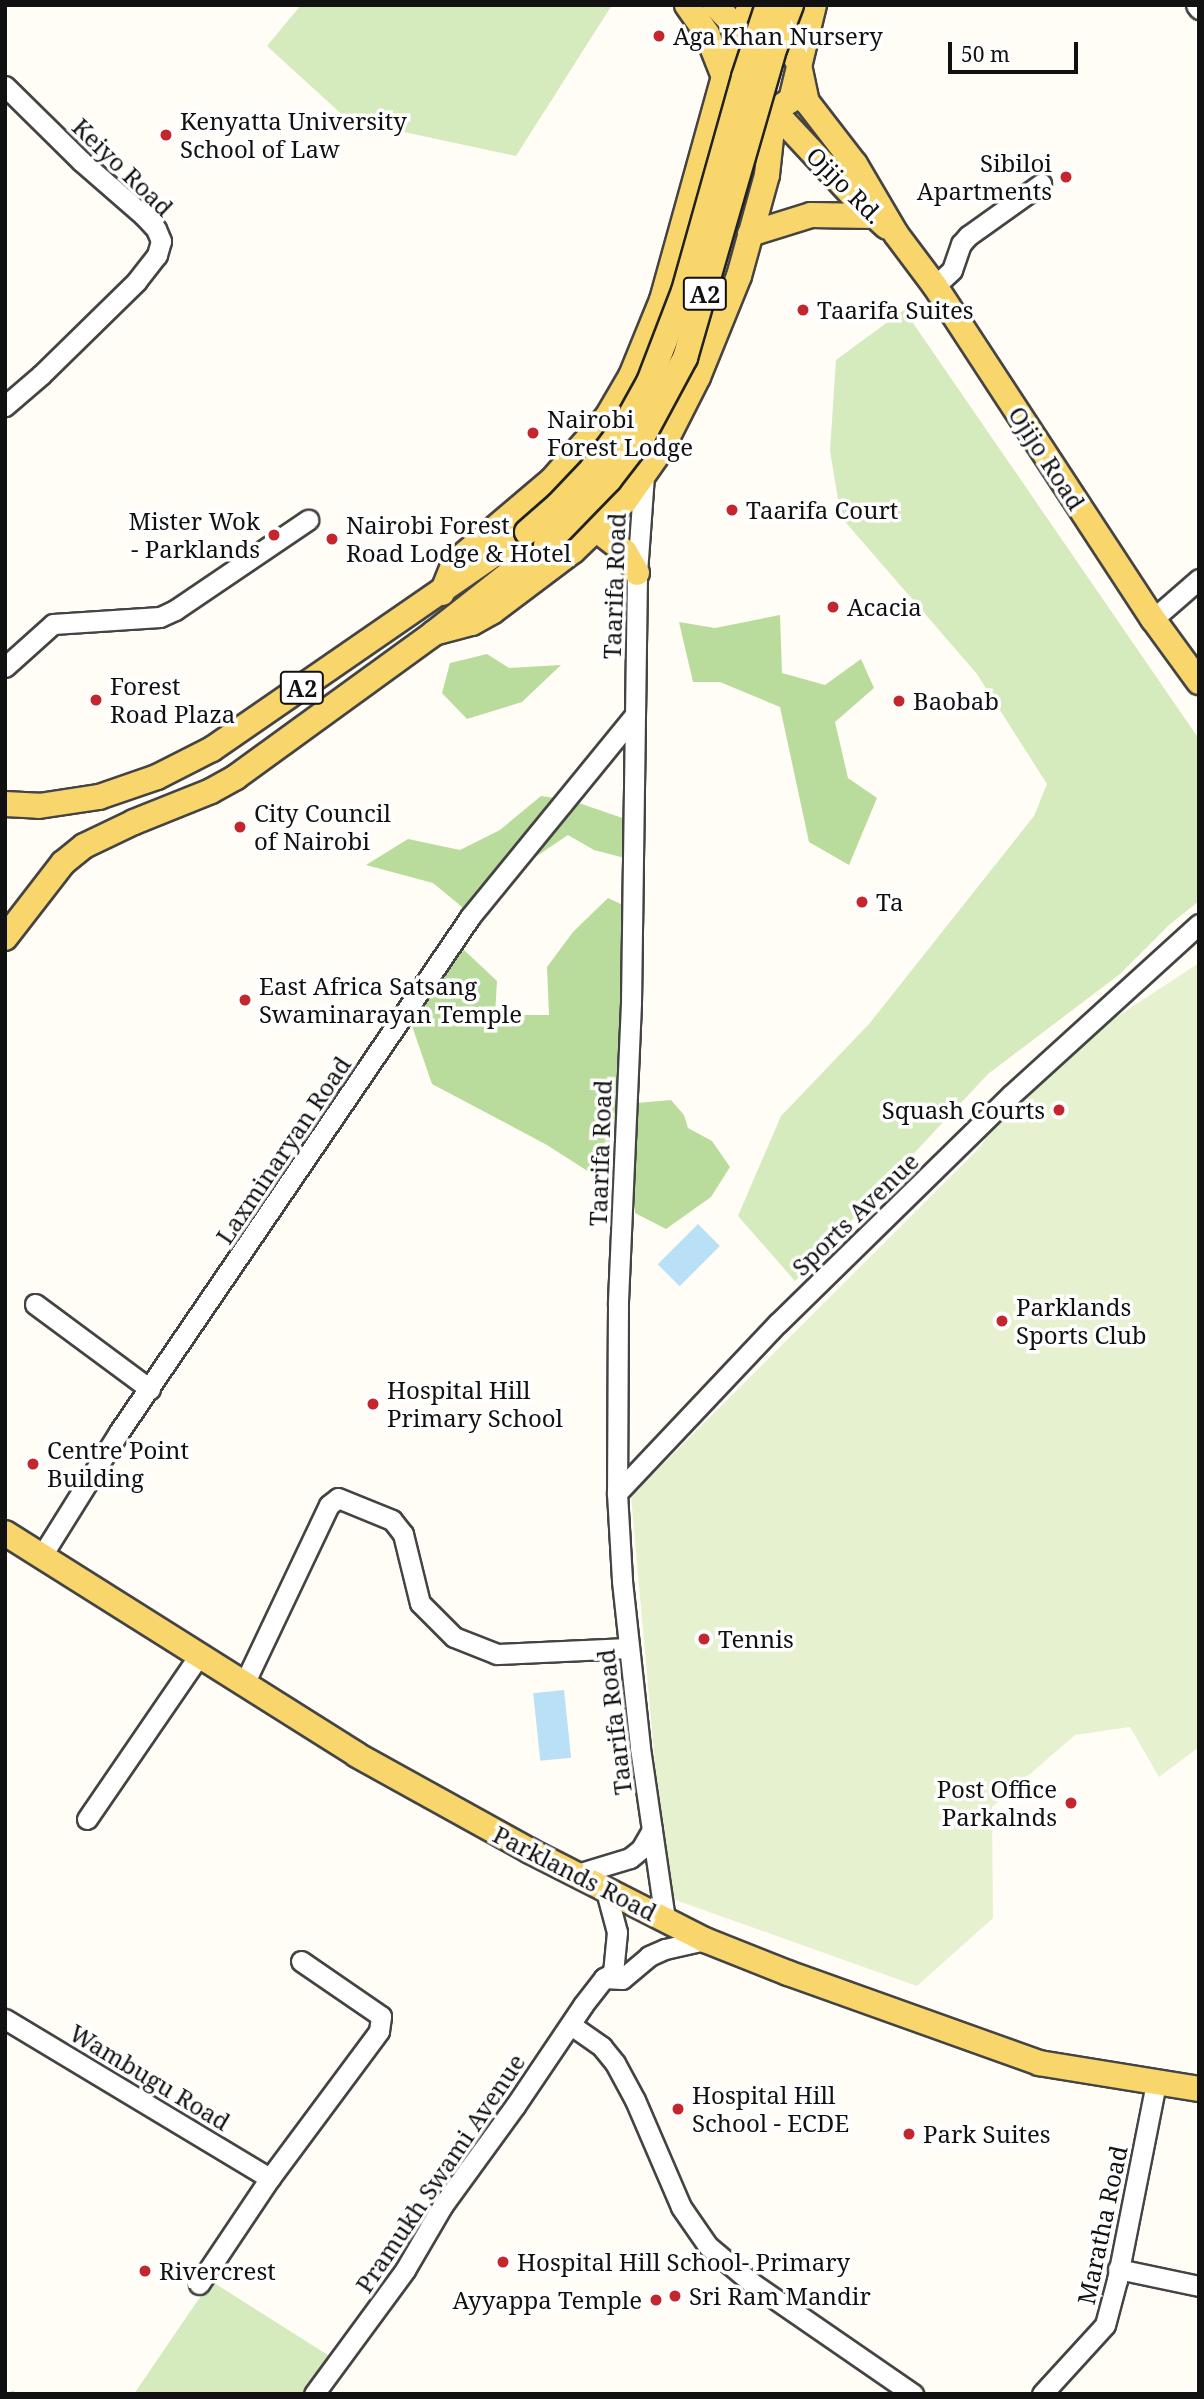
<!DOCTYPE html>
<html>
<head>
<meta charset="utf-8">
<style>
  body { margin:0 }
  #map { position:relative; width:1204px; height:2399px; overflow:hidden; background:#fffdf5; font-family:"Noto Serif",serif }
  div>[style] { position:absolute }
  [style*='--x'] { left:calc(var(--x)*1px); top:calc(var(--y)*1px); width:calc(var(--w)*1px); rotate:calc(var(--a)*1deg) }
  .green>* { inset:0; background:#d5ebbd }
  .forest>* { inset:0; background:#b9dc9c }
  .pitch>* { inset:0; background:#e6f2cf }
  .water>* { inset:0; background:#b9e0f7; transform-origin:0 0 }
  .stream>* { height:5px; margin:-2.5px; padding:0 2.5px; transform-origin:2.5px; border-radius:2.5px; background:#b9e0f7 }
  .roads { filter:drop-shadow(2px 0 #444) drop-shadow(-2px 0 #444) drop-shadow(0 2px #444) drop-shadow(0 -2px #444) }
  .minor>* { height:19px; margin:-9.5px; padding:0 9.5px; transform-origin:9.5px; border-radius:9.5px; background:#fff }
  .major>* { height:24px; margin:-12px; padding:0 12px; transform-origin:12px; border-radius:12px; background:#f9d66b }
  .bridges { filter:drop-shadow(2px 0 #222) drop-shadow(-2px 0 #222) drop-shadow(0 2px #222) drop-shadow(0 -2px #222) }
  .major-bridge>* { height:24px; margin:-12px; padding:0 12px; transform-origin:12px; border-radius:12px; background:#f9d66b }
  .dots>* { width:19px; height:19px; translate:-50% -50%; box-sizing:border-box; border:4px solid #fff; border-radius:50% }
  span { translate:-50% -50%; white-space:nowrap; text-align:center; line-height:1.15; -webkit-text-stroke:7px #fff; paint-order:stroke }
  .shield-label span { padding:2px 5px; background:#fff; border:2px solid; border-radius:5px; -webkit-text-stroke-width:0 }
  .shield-label { font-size:23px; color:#111; font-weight:700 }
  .poi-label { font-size:24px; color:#111 }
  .left { translate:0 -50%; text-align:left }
  .right { translate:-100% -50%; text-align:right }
  .street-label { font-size:24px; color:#111 }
  .frame { position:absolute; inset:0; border:7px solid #111; pointer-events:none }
  .scale { position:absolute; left:948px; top:42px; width:130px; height:32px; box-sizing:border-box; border:4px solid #111; border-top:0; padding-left:9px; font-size:21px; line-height:24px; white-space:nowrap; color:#111; -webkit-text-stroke:5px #fff; paint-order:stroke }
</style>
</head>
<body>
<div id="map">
  <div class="green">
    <i style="clip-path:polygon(301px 5px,612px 5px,516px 156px,348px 120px,267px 46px)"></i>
    <i style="clip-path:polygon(904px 310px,1199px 739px,1199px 901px,1168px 926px,1120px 974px,988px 1074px,795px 1281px,738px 1216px,781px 1116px,869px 1024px,1034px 816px,1047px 784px,977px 674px,841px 517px,830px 451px,836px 360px)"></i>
    <i style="clip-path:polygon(211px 2281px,331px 2357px,303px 2394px,134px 2394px)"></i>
  </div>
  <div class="forest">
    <i style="clip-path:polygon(780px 615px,782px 673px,825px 685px,861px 659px,874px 688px,835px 722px,848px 778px,877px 798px,849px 865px,809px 842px,780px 707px,720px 682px,693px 682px,679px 622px,715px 628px)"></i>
    <i style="clip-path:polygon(487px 654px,509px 668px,561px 665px,522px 702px,467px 719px,442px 693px,450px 663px)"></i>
    <i style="clip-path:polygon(541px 796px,570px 800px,640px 824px,644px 863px,594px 850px,568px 835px,522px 866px,473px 916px,433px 883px,366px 865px,408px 839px,460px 850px,500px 830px)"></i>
    <i style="clip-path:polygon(608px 898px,644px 915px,635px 985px,635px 1039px,600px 1179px,547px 1145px,432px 1084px,411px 1023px,424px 983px,464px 950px,497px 981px,495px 1015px,549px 1015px,547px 967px,573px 932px)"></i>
    <i style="clip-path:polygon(671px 1100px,684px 1115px,688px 1128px,712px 1141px,730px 1167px,711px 1197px,666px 1229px,635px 1213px,634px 1141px,637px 1103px)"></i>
  </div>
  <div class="pitch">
    <i style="clip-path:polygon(1199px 963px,1199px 1747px,1159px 1777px,1130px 1727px,1075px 1735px,992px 1807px,993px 1918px,917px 1986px,667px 1897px,631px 1496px,981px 1146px,1020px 1080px)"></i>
  </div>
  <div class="water">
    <i style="left:698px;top:1224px;width:31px;height:57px;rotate:45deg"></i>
    <i style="left:564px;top:1690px;width:68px;height:31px;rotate:84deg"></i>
  </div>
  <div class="stream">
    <i style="--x:12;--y:2393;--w:1;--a:45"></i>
  </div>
  <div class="roads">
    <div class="minor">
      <i style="--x:1196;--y:5;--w:5;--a:53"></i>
      <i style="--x:5;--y:86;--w:107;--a:44.6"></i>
      <i style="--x:81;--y:161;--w:82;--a:41.1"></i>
      <i style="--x:143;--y:215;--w:19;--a:47"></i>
      <i style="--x:156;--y:229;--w:13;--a:67"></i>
      <i style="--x:161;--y:241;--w:15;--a:106"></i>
      <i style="--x:157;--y:255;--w:33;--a:128"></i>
      <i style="--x:137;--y:281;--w:134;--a:135.6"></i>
      <i style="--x:41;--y:375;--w:48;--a:139.3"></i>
      <i style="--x:935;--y:286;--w:23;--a:-43"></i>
      <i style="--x:952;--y:270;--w:28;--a:-71"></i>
      <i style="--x:961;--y:244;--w:11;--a:-49"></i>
      <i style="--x:968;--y:236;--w:90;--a:-35.5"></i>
      <i style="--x:644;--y:475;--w:98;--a:94.1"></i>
      <i style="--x:637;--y:573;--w:430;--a:90.8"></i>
      <i style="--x:631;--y:1003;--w:302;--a:92.5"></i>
      <i style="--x:618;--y:1305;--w:188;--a:90.3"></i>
      <i style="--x:617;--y:1493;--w:88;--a:86.7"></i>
      <i style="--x:622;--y:1581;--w:168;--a:83.8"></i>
      <i style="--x:640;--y:1748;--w:173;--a:81.7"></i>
      <i style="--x:1153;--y:619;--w:61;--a:-41"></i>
      <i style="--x:5;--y:667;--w:64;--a:-41.9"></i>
      <i style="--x:53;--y:624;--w:107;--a:-3.7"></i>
      <i style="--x:160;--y:617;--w:17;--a:-25"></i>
      <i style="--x:175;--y:610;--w:161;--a:-34.1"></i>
      <i style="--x:35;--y:1304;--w:143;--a:36.5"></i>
      <i style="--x:617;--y:1493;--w:234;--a:-46.6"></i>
      <i style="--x:778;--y:1323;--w:326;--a:-44.4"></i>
      <i style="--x:1011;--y:1095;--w:254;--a:-42.3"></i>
      <i style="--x:41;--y:1557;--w:147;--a:-58"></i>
      <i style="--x:119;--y:1432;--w:623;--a:-55.72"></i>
      <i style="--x:470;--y:917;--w:259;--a:-50.8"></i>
      <i style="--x:244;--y:1684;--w:198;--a:-64.6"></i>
      <i style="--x:329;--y:1505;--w:11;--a:-38"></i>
      <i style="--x:338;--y:1498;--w:58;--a:22.2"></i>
      <i style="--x:392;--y:1520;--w:18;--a:52"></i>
      <i style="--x:403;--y:1534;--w:71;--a:76.2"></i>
      <i style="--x:420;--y:1603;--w:48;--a:45"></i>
      <i style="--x:454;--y:1637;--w:46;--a:21.6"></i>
      <i style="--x:497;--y:1654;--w:132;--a:-2.6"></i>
      <i style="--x:87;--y:1819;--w:196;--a:-55.6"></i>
      <i style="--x:577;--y:1874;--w:55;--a:-16.8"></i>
      <i style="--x:630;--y:1858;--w:14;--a:-39"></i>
      <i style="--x:641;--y:1849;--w:22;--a:-60"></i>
      <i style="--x:604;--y:1978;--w:18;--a:3"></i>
      <i style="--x:622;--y:1979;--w:35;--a:-40"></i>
      <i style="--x:649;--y:1956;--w:17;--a:-24"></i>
      <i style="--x:665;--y:1949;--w:41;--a:-12.7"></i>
      <i style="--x:5;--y:2019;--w:309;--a:31"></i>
      <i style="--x:571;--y:2025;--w:38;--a:35"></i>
      <i style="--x:602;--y:2047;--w:21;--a:51"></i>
      <i style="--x:615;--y:2063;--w:42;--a:61.6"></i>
      <i style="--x:635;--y:2100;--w:116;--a:66.7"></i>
      <i style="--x:681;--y:2207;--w:47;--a:55.3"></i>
      <i style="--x:708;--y:2246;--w:57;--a:40.1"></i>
      <i style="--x:752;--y:2283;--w:196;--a:34.6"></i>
      <i style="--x:1118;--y:2269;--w:83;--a:11.9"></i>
      <i style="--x:199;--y:2284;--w:128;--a:-56.2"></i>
      <i style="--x:270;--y:2178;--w:183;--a:-53.4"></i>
      <i style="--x:379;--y:2031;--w:15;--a:-82"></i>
      <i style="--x:381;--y:2016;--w:97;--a:-145.5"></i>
      <i style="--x:314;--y:2394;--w:154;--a:-53.7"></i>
      <i style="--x:405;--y:2270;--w:75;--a:-59.7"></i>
      <i style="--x:443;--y:2205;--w:122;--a:-54"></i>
      <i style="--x:515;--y:2106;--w:122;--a:-56"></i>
      <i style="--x:583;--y:2005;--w:34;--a:-52"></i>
      <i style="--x:604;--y:1978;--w:10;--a:-29"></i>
      <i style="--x:613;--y:1973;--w:41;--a:-84.4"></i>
      <i style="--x:617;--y:1932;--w:42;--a:-105"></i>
      <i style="--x:1042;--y:2394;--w:93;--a:-47.6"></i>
      <i style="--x:1105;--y:2325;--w:47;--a:-75.1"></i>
      <i style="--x:1117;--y:2280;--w:201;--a:-78.8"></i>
    </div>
    <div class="major">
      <i style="--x:687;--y:5;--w:35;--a:55"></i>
      <i style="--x:707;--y:34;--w:46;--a:68.4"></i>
      <i style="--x:715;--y:5;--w:37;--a:46"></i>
      <i style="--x:741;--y:32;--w:16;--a:-15"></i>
      <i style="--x:756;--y:28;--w:14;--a:12"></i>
      <i style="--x:770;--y:31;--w:21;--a:31"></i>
      <i style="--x:788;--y:42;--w:25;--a:64"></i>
      <i style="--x:799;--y:65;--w:38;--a:78"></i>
      <i style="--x:807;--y:102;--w:78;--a:52.3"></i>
      <i style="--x:855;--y:164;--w:81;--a:59.6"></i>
      <i style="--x:896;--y:234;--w:65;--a:53.1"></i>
      <i style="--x:935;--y:286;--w:398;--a:56.8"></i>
      <i style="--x:1153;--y:619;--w:78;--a:53.9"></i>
      <i style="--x:767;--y:114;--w:8;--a:-23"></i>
      <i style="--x:774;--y:111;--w:119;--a:47"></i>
      <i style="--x:855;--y:198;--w:43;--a:42.2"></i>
      <i style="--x:750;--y:234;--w:64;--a:-17.3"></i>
      <i style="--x:811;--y:215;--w:61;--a:0.9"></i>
      <i style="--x:597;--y:530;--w:36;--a:38"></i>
      <i style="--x:625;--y:552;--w:24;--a:60"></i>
      <i style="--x:442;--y:593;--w:32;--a:-68"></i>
      <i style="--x:454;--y:563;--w:128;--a:-40.3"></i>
      <i style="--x:552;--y:480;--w:84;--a:-48.9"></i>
      <i style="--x:607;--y:417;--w:48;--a:-59.7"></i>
      <i style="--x:631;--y:376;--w:82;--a:-67.8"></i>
      <i style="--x:662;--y:300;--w:231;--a:-74.5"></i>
      <i style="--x:724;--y:77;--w:18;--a:-87"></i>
      <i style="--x:725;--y:59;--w:31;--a:-59"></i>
      <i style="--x:741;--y:32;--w:28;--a:-72"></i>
      <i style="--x:434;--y:633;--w:39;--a:-15"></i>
      <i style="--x:472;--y:623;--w:23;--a:-29"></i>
      <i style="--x:492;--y:612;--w:101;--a:-37"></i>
      <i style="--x:573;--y:551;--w:72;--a:-43.9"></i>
      <i style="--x:625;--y:501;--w:62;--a:-54.8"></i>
      <i style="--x:661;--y:450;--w:82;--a:-63.1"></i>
      <i style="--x:698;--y:377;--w:109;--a:-67.9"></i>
      <i style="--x:739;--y:276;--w:105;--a:-74.5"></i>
      <i style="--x:767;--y:175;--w:64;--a:-83.8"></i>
      <i style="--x:774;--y:111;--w:20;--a:-33"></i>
      <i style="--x:791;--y:100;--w:98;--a:-76.4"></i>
      <i style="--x:5;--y:804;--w:34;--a:3"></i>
      <i style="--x:39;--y:806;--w:61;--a:-8.5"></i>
      <i style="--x:99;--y:797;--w:61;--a:-19"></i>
      <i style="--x:157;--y:777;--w:62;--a:-27"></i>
      <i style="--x:212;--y:749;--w:383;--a:-34.6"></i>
      <i style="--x:5;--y:938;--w:95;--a:-52.3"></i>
      <i style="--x:63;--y:863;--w:27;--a:-39"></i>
      <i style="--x:84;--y:846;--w:55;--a:-25.6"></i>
      <i style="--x:134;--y:822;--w:83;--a:-21.9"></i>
      <i style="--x:211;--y:791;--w:29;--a:-29"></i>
      <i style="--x:236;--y:777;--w:245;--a:-36"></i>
      <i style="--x:434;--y:633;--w:142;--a:-38.2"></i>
      <i style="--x:5;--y:1533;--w:416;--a:32.2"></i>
      <i style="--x:357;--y:1755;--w:198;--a:29"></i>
      <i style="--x:530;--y:1851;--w:196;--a:27"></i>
      <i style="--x:705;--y:1940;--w:89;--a:21.7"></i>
      <i style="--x:788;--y:1973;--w:267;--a:19.7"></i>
      <i style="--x:1039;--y:2063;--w:162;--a:9.2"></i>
    </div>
  </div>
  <div class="bridges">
    <div class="major-bridge">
      <i style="--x:527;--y:532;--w:41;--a:-41.1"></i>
      <i style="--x:558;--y:505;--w:50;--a:-46.6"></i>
      <i style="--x:592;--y:469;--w:55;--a:-53.1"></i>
      <i style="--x:625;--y:425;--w:49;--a:-60.8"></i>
      <i style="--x:649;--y:382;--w:97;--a:-69"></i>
      <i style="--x:684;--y:291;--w:222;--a:-74.3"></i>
      <i style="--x:744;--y:77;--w:76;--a:-71.6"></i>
      <i style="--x:546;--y:545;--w:91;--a:-45.9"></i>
      <i style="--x:609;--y:480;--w:56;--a:-52.3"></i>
      <i style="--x:643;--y:436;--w:89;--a:-61.7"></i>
      <i style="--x:685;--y:358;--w:324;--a:-73.9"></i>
      <i style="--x:775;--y:47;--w:45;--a:-69.1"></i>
    </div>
  </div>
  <div class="dots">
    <i style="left:659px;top:36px;background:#c4262e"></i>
    <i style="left:166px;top:135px;background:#c4262e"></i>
    <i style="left:1066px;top:177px;background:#c4262e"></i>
    <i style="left:803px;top:310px;background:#c4262e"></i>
    <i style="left:533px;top:433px;background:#c4262e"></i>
    <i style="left:732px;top:510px;background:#c4262e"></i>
    <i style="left:274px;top:535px;background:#c4262e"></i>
    <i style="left:332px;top:539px;background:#c4262e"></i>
    <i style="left:833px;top:607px;background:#c4262e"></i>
    <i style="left:96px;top:700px;background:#c4262e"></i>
    <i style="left:899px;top:701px;background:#c4262e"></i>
    <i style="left:240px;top:827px;background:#c4262e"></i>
    <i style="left:862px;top:902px;background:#c4262e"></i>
    <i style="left:245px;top:1000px;background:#c4262e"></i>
    <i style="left:1059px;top:1110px;background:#c4262e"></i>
    <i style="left:1002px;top:1321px;background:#c4262e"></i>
    <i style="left:373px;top:1404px;background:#c4262e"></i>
    <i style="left:33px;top:1464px;background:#c4262e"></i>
    <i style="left:704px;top:1639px;background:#c4262e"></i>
    <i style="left:1071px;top:1803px;background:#c4262e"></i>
    <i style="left:678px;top:2109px;background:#c4262e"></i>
    <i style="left:909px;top:2134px;background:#c4262e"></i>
    <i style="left:503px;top:2262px;background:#c4262e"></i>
    <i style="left:145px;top:2271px;background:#c4262e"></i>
    <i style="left:675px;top:2296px;background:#c4262e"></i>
    <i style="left:656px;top:2300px;background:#c4262e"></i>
  </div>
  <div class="shield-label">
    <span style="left:705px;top:294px">A2</span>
    <span style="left:302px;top:688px">A2</span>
  </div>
  <div class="poi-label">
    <span class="left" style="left:673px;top:36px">Aga Khan Nursery</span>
    <span class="left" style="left:180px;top:135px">Kenyatta University<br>School of Law</span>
    <span class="right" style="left:1052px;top:177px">Sibiloi<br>Apartments</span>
    <span class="left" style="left:817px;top:310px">Taarifa Suites</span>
    <span class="left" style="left:547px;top:433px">Nairobi<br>Forest Lodge</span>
    <span class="left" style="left:746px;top:510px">Taarifa Court</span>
    <span class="right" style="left:260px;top:535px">Mister Wok<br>- Parklands</span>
    <span class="left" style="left:346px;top:539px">Nairobi Forest<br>Road Lodge &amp; Hotel</span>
    <span class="left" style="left:847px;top:607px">Acacia</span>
    <span class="left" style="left:110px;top:700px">Forest<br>Road Plaza</span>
    <span class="left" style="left:913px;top:701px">Baobab</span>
    <span class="left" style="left:254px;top:827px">City Council<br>of Nairobi</span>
    <span class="left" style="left:876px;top:902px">Ta</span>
    <span class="left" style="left:259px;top:1000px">East Africa Satsang<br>Swaminarayan Temple</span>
    <span class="right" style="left:1045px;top:1110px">Squash Courts</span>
    <span class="left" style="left:1016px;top:1321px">Parklands<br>Sports Club</span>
    <span class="left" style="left:387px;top:1404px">Hospital Hill<br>Primary School</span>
    <span class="left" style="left:47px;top:1464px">Centre Point<br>Building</span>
    <span class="left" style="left:718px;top:1639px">Tennis</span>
    <span class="right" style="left:1057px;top:1803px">Post Office<br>Parkalnds</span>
    <span class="left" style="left:692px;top:2109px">Hospital Hill<br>School - ECDE</span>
    <span class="left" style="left:923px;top:2134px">Park Suites</span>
    <span class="left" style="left:517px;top:2262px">Hospital Hill School- Primary</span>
    <span class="left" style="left:159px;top:2271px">Rivercrest</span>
    <span class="left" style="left:689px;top:2296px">Sri Ram Mandir</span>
    <span class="right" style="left:642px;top:2300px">Ayyappa Temple</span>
  </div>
  <div class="street-label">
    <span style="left:123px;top:167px;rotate:44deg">Keiyo Road</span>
    <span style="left:845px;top:185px;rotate:45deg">Ojijo Rd.</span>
    <span style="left:1047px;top:458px;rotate:57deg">Ojijo Road</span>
    <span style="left:614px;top:586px;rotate:-88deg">Taarifa Road</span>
    <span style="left:283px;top:1150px;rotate:-56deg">Laxminaryan Road</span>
    <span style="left:600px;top:1153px;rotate:-88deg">Taarifa Road</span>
    <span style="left:855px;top:1214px;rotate:-44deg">Sports Avenue</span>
    <span style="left:614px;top:1722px;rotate:-97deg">Taarifa Road</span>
    <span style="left:575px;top:1873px;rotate:27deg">Parklands Road</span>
    <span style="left:150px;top:2077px;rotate:31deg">Wambugu Road</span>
    <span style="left:440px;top:2173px;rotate:-56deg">Pramukh Swami Avenue</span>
    <span style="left:1102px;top:2225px;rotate:-78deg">Maratha Road</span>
  </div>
  <div class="frame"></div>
  <div class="scale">50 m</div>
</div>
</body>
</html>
